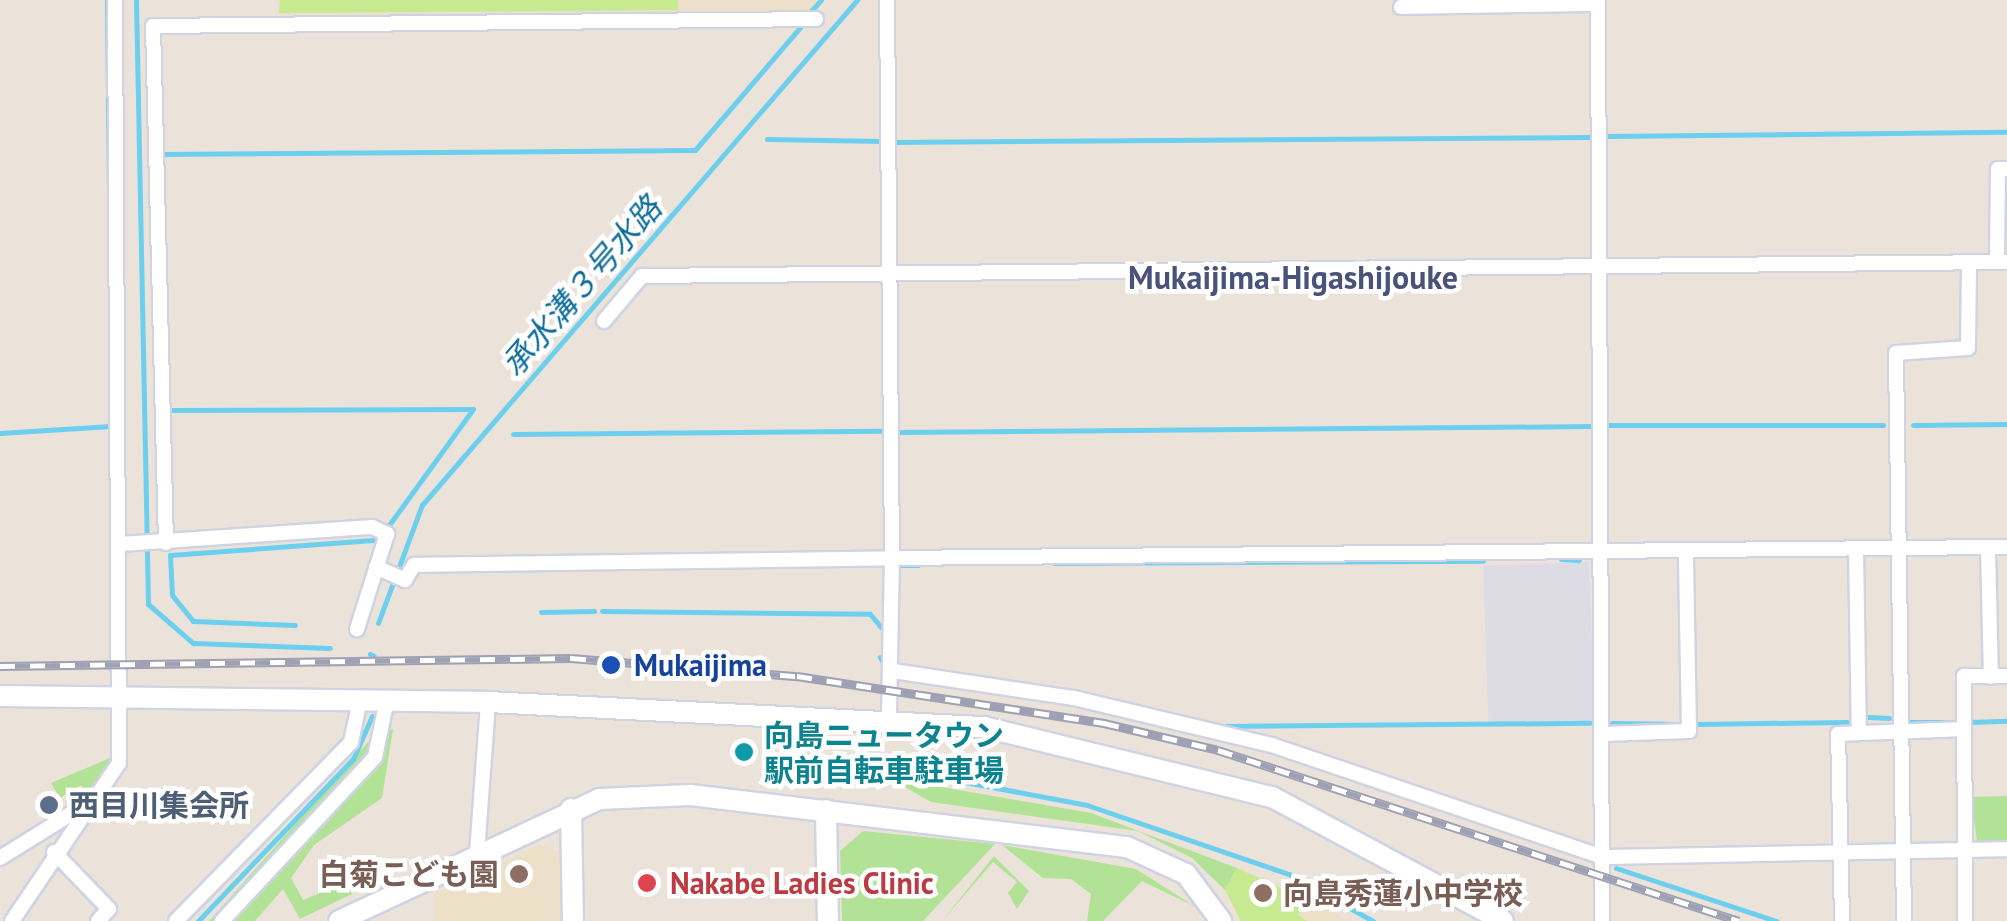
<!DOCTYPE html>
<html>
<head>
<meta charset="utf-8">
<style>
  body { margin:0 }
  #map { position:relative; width:2007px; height:921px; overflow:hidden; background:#ebe3da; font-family:"PT Sans","Noto Sans JP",sans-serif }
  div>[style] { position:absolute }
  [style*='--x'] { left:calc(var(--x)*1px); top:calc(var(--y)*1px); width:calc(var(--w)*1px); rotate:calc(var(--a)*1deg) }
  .industrial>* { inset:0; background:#dddbe3; transform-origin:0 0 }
  .education>* { inset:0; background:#ede0c9 }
  .green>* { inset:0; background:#b2e296 }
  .pitch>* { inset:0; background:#c7ea91 }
  .stream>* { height:5px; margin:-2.5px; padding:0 2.5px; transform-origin:2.5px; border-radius:2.5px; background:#6ccfee }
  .roads { filter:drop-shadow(2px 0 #cfd3e2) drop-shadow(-2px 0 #cfd3e2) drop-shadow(0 2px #cfd3e2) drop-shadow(0 -2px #cfd3e2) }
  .street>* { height:14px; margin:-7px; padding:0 7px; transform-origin:7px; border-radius:7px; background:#fff }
  .secondary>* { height:20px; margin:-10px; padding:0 10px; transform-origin:10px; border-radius:10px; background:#fff }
  .rail>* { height:9px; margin-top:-4.5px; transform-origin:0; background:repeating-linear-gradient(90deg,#fff 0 15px,#9da1b3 0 30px); box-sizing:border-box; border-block:2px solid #9da1b3 }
  .dots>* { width:28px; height:28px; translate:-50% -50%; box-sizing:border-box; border:5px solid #fff; border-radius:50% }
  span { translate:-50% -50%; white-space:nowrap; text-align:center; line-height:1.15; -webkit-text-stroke:9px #fff; paint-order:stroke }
  .transit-label { font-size:30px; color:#164399; font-weight:700 }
  .left { translate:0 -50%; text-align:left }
  .culture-label { font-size:30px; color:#0d838f; font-weight:700 }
  .service-label { font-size:30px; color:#4e5e75; font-weight:700 }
  .education-label { font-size:30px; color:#785e54; font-weight:700 }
  .right { translate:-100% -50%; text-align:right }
  .health-label { font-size:30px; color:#be3a42; font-weight:700 }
  .neighbourhood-label { font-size:32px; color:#495379; font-weight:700 }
  .water-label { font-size:32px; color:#0d6c98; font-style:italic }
</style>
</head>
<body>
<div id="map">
  <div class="industrial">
    <i style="left:1589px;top:562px;width:159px;height:106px;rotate:88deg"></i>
  </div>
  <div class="education">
    <i style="clip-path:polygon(278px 0,822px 0,811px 13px,278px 15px)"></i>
    <i style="clip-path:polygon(541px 844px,561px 853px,562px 921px,434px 921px,433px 895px)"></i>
    <i style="clip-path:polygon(1237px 868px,1290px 888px,1350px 921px,1241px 921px,1225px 890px)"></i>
  </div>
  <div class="green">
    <i style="clip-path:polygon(393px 729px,382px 798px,314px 845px,291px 878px,303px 900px,374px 871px,379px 881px,300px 919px,283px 889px,255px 921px,209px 921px,377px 732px)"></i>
    <i style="clip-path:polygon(110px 758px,107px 775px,87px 793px,81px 785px,60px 798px,51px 783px)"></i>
    <i style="clip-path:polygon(889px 778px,1091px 813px,1237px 868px,1225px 890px,1192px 858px,1138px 831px,931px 802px)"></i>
    <i style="clip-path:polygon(2007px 796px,2007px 841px,1977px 842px,1971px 797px)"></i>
    <i style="clip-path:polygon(863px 831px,965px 841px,995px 844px,923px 921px,842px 921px,840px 851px)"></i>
    <i style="clip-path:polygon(1002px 845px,1136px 869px,1194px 906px,1142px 881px,1103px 921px,1087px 921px,1091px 894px,1071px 879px,1043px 878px)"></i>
    <i style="clip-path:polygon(994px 856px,1029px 891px,1017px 909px,1008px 893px,1017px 882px,993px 862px,942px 921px)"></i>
  </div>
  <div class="pitch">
    <i style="clip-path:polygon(280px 0,678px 0,678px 10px,279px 13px)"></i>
    <i style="clip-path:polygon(1237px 868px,1307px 900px,1298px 915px,1307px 921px,1241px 921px,1225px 890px)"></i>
  </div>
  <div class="stream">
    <i style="--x:107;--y:0;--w:290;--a:89.4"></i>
    <i style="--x:136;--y:0;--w:604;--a:88.86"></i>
    <i style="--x:148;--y:604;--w:60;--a:40.9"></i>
    <i style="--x:193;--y:643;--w:137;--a:2.1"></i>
    <i style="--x:811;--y:11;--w:15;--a:-48"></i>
    <i style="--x:1606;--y:136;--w:401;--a:-0.6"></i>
    <i style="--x:767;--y:139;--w:116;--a:1"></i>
    <i style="--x:893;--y:142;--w:698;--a:-0.41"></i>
    <i style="--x:163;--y:154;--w:532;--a:-0.43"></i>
    <i style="--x:695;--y:150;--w:165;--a:-49.4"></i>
    <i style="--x:167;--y:410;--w:306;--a:-0.2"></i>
    <i style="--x:473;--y:409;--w:143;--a:125.9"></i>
    <i style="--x:1607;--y:425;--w:276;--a:0"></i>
    <i style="--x:1913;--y:425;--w:94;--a:-0.6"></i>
    <i style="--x:896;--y:432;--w:696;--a:-0.49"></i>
    <i style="--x:0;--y:433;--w:111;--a:-3.6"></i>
    <i style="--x:513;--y:434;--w:371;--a:-0.5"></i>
    <i style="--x:1561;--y:559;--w:18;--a:3"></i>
    <i style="--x:1054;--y:563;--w:429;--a:-0.3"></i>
    <i style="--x:901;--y:565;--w:17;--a:0"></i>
    <i style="--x:602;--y:611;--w:268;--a:0.6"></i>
    <i style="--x:870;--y:614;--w:17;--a:50"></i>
    <i style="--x:541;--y:612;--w:53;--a:-1.1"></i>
    <i style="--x:378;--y:623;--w:126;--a:-69.6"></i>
    <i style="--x:422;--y:505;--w:667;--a:-49.26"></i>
    <i style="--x:295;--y:625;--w:102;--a:-177.8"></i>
    <i style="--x:193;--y:621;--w:33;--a:-129"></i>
    <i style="--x:172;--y:595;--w:40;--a:-92.9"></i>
    <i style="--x:170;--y:555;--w:207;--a:-4.2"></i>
    <i style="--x:370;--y:654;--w:4;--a:27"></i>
    <i style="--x:880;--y:657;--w:10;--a:61"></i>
    <i style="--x:1868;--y:717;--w:21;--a:3"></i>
    <i style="--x:1910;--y:722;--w:42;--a:0"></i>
    <i style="--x:1970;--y:722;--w:37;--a:-2"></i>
    <i style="--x:1612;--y:723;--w:65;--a:0.9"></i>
    <i style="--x:1697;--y:724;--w:150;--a:-0.8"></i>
    <i style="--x:1224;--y:726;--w:366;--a:-0.5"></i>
    <i style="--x:802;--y:764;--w:126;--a:5"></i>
    <i style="--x:928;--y:775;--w:162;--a:10.7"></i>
    <i style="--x:1087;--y:805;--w:213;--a:18.9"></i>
    <i style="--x:1289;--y:874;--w:96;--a:29.2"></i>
    <i style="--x:1616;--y:868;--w:169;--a:18.3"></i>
    <i style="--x:198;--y:921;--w:224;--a:-46.3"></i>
    <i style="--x:353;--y:759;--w:47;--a:-66.2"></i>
  </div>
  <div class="roads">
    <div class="street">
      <i style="--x:887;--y:0;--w:558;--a:89.49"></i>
      <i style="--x:892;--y:558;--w:1115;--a:-0.57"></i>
      <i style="--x:1598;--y:0;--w:921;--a:89.75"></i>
      <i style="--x:1401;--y:7;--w:197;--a:-0.9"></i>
      <i style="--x:1997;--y:262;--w:93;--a:-89.4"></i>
      <i style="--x:1998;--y:169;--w:9;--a:0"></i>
      <i style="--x:604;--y:321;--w:59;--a:-49.8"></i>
      <i style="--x:642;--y:276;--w:1365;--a:-0.59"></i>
      <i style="--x:166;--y:543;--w:517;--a:-91.44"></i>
      <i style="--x:153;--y:26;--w:663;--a:-0.6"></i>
      <i style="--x:121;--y:544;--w:252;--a:-3.9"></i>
      <i style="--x:372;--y:527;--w:17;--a:25"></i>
      <i style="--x:387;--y:534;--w:100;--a:107.5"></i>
      <i style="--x:1988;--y:548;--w:129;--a:88.7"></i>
      <i style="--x:1856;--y:549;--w:184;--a:89.1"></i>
      <i style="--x:376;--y:567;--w:32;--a:24"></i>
      <i style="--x:405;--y:580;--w:17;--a:-59"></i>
      <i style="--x:414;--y:565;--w:478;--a:-0.8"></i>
      <i style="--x:892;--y:558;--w:161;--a:91.1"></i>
      <i style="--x:893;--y:671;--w:183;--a:8.5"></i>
      <i style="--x:1074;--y:698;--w:204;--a:13.4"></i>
      <i style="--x:1272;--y:745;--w:348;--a:18.7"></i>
      <i style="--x:1602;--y:857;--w:405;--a:-1.1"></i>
      <i style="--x:1603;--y:734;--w:86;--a:-2"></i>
      <i style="--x:1689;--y:731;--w:180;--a:-91"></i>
      <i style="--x:54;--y:852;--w:79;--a:46"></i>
      <i style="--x:109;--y:909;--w:16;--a:133"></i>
      <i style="--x:477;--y:853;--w:151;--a:-85.8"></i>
      <i style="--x:0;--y:858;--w:115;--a:-31.9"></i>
      <i style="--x:12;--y:921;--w:191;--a:-55.9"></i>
      <i style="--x:119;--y:763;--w:763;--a:-90.3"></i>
      <i style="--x:176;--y:921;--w:250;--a:-45.6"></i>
      <i style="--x:351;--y:742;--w:43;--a:-77.9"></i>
      <i style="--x:222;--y:921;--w:224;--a:-47"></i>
      <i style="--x:375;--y:757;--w:58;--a:-78.1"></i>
      <i style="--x:1842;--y:921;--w:187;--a:-91.2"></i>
      <i style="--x:1838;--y:734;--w:126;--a:-2.3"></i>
      <i style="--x:1904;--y:921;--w:568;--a:-90.81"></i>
      <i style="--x:1896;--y:353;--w:72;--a:-4"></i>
      <i style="--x:1968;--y:348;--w:85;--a:-89.3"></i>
      <i style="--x:1965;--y:921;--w:245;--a:-90.2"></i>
      <i style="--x:1964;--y:676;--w:43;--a:0"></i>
    </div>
    <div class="secondary">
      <i style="--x:0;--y:696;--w:488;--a:0.7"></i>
      <i style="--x:488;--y:702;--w:497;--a:2.9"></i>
      <i style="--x:984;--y:727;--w:296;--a:13.7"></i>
      <i style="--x:1272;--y:797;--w:262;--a:28.2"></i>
      <i style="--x:571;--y:809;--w:112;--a:89"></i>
      <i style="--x:826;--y:810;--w:111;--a:89"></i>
      <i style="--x:339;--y:921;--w:287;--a:-25.1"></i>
      <i style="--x:599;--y:799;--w:91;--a:-2.5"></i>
      <i style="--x:690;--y:795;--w:440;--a:6.8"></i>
      <i style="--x:1127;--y:847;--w:65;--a:24.6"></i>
      <i style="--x:1186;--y:874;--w:59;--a:53.3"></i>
    </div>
  </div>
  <div class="rail">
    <i style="--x:0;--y:666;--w:571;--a:-0.8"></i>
    <i style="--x:571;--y:658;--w:227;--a:4.6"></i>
    <i style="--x:797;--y:676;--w:311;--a:8.7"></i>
    <i style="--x:1104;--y:723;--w:117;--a:13.3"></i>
    <i style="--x:1218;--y:750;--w:548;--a:18.17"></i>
  </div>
  <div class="dots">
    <i style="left:611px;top:665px;background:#1a4fb4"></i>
    <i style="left:744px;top:752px;background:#0f9aa8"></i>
    <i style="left:49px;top:805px;background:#5c6f8a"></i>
    <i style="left:519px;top:874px;background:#8d6e63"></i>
    <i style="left:647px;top:883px;background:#e0444e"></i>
    <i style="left:1263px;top:893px;background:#8d6e63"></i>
  </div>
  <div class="transit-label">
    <span class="left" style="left:634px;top:665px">Mukaijima</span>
  </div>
  <div class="culture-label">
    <span class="left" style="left:764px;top:752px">向島ニュータウン<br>駅前自転車駐車場</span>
  </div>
  <div class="service-label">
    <span class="left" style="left:69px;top:805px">西目川集会所</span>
  </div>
  <div class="education-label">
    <span class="right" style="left:499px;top:874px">白菊こども園</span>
    <span class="left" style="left:1283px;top:893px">向島秀蓮小中学校</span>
  </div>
  <div class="health-label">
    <span class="left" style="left:670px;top:883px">Nakabe Ladies Clinic</span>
  </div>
  <div class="neighbourhood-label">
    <span style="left:1293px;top:277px">Mukaijima-Higashijouke</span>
  </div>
  <div class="water-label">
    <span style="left:581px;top:286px;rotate:-49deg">承水溝３号水路</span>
  </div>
</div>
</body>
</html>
